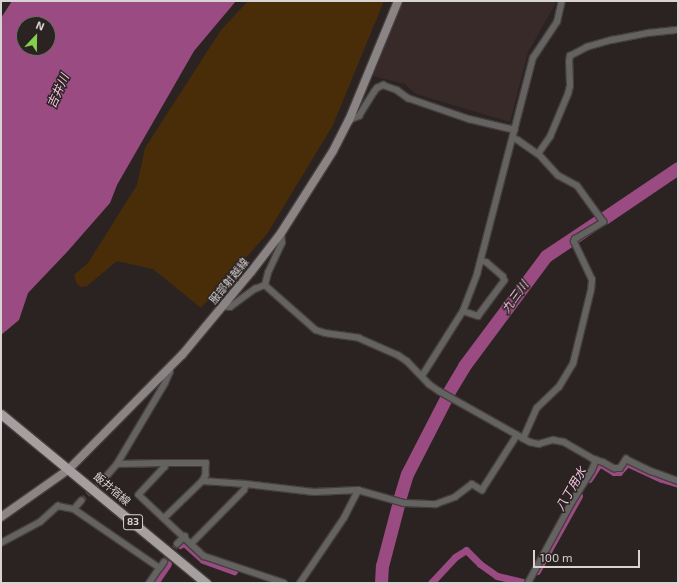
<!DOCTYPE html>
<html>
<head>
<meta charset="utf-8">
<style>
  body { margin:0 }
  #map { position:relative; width:679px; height:584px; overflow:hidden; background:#2a2322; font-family:"Exo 2","Noto Sans JP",sans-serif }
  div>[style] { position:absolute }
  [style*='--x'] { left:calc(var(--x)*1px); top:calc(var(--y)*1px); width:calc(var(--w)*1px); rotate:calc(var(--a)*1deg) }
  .built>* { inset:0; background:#382a29 }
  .green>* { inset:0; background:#492d08 }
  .water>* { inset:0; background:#9a4b81 }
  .canal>* { height:7px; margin:-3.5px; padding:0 3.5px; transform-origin:3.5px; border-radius:3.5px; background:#9a4b81 }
  .river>* { height:13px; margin:-6.5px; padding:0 6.5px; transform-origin:6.5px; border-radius:6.5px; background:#9a4b81 }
  .street-tunnel>* { height:5.5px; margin-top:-2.75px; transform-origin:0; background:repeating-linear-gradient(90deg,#443e3d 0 5.5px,transparent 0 8.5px) }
  .roads { filter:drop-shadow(1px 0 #463f3e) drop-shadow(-1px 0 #463f3e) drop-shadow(0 1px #463f3e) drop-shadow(0 -1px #463f3e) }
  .street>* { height:5.5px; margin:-2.75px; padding:0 2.75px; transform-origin:2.75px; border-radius:2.75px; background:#656262 }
  .secondary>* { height:8px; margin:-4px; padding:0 4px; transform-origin:4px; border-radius:4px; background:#8a8485 }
  .primary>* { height:9px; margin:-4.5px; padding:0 4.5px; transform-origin:4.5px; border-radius:4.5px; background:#a69fa0 }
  span { translate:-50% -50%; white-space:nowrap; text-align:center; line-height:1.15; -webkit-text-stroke:3px #2a2322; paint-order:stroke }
  .shield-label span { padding:1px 3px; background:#2a2322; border:1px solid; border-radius:3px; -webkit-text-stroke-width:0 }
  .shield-label { font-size:10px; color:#d9d4d4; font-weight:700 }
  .street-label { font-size:11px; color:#d9d4d4 }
  .water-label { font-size:12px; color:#f4c7e3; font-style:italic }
  .frame { position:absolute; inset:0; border:2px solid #d9d4d4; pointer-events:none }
  .north { position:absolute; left:16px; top:16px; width:40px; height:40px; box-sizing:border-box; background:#2a2322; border:1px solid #706a69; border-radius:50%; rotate:22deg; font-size:11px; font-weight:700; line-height:16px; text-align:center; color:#d9d4d4 }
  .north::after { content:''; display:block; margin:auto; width:14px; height:18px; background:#84d04e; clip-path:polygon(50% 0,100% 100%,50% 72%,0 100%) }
  .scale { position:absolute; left:533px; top:550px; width:107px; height:18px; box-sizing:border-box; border:2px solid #d9d4d4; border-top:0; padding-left:5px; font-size:12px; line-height:14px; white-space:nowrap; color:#d9d4d4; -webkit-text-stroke:3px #2a2322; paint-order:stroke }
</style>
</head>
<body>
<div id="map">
  <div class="built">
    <i style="clip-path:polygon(402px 1px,557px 1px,528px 52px,510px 122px,416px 94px,405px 84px,373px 76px)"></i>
  </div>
  <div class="green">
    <i style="clip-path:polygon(248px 1px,384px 1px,333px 125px,267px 234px,201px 308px,153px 269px,117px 261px,87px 286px,81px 287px,77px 284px,74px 275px,88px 263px,137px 185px,145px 148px,221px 30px)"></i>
  </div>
  <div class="water">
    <i style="clip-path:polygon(evenodd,12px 1px,236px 1px,194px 51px,117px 185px,110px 203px,67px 252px,28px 293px,19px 320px,1px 335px,1px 18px,12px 1px,24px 24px,48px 24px,48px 48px,24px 48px,24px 24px)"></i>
  </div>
  <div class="canal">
    <i style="--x:589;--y:479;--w:17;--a:-57"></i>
    <i style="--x:598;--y:465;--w:3;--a:-18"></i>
    <i style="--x:601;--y:464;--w:15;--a:32"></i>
    <i style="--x:614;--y:472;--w:5;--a:0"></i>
    <i style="--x:619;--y:472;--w:12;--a:-48"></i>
    <i style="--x:627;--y:463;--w:38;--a:25"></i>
    <i style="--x:662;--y:479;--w:17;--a:17"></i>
    <i style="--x:180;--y:545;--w:4;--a:-27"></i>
    <i style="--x:184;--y:543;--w:25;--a:42"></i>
    <i style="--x:203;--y:560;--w:33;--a:20"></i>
    <i style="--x:537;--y:571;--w:86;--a:-60.8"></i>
    <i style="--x:155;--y:583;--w:23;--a:-56"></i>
    <i style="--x:431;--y:583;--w:35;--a:-47"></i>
    <i style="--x:455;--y:557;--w:13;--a:-32"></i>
    <i style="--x:466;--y:550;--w:20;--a:45"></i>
    <i style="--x:480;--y:564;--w:21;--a:35"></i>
    <i style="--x:497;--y:576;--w:26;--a:13"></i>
  </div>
  <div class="river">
    <i style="--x:604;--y:218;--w:89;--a:-34"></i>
    <i style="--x:448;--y:393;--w:31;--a:-59"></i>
    <i style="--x:464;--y:366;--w:137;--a:-53.3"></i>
    <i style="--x:546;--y:256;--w:65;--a:-33.7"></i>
    <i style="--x:399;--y:500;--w:27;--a:-73"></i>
    <i style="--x:407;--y:474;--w:85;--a:-62.8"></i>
    <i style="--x:381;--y:583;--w:17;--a:-87"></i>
    <i style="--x:382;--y:566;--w:63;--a:-75.3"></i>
  </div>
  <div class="street-tunnel">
    <i style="--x:81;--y:501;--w:32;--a:-44"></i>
    <i style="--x:164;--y:562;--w:22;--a:-54"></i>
  </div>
  <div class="roads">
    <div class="street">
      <i style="--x:349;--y:120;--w:11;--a:-22"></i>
      <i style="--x:359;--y:116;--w:28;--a:-58"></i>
      <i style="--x:374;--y:92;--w:5;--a:-53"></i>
      <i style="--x:377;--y:88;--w:7;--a:-27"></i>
      <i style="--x:383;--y:85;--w:15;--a:20"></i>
      <i style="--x:397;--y:90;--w:14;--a:36"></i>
      <i style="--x:408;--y:98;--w:65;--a:19"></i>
      <i style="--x:469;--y:119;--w:47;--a:13.4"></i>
      <i style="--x:513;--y:138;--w:5;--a:22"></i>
      <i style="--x:518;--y:140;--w:24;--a:35"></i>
      <i style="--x:265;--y:285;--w:68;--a:41.4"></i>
      <i style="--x:316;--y:330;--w:9;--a:18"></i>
      <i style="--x:325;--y:333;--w:34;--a:8"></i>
      <i style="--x:359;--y:338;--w:43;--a:23.6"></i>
      <i style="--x:398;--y:355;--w:11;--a:34"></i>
      <i style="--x:407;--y:361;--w:32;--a:46"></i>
      <i style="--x:429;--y:384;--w:12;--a:35"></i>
      <i style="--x:439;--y:391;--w:104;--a:29.3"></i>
      <i style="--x:530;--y:442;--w:9;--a:13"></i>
      <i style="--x:539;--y:444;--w:15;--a:-16"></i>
      <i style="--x:553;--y:440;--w:11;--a:10"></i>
      <i style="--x:564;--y:442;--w:34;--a:30"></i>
      <i style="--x:593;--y:459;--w:10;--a:17"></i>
      <i style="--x:603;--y:462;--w:13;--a:29"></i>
      <i style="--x:614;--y:468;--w:6;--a:0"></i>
      <i style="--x:620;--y:468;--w:11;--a:-56"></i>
      <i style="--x:626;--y:459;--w:28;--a:26"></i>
      <i style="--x:651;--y:471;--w:29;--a:20"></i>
      <i style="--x:265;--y:285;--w:12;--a:-76"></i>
      <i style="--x:268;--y:273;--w:33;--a:-65"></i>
      <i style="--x:282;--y:243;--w:10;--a:-96"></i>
      <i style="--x:223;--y:306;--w:7;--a:8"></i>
      <i style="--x:230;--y:307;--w:31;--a:-36"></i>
      <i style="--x:255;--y:289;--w:11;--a:-22"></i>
      <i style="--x:463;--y:311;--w:16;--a:18"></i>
      <i style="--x:478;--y:316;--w:44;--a:-53.4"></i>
      <i style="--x:504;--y:281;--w:4;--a:-104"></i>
      <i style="--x:503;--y:277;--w:21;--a:-139"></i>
      <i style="--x:487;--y:263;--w:6;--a:-162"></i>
      <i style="--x:422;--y:376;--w:77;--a:-57.8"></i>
      <i style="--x:463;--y:311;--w:40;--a:-69"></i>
      <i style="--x:477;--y:274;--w:223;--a:-75.5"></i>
      <i style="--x:533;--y:58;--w:43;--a:-56.3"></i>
      <i style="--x:557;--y:22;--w:22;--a:-77"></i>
      <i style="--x:523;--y:439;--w:34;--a:-66"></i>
      <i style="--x:537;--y:408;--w:30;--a:-44"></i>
      <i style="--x:559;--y:387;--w:27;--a:-59"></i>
      <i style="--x:573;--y:364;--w:76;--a:-76.3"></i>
      <i style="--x:591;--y:290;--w:10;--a:-84"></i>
      <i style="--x:592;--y:280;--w:42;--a:-115.3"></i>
      <i style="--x:574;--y:242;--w:3;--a:-72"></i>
      <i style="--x:575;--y:239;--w:33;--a:-31"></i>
      <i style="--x:603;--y:222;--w:44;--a:-125.8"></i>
      <i style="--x:577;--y:186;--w:21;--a:-152"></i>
      <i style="--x:558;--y:176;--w:30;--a:-132"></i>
      <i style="--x:538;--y:154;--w:21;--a:-55"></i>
      <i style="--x:550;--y:137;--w:47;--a:-67.3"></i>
      <i style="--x:568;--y:94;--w:8;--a:-76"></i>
      <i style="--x:570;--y:86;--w:24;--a:-92"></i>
      <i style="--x:569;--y:62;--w:6;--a:-81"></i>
      <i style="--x:570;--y:56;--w:19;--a:-28"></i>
      <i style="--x:587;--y:47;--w:26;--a:-16"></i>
      <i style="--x:612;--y:40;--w:37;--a:-11"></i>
      <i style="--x:648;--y:33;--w:30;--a:-6"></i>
      <i style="--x:164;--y:463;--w:42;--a:0"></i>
      <i style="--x:206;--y:463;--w:12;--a:90"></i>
      <i style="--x:206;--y:475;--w:7;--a:117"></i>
      <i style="--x:203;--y:481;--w:53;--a:135.8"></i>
      <i style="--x:117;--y:464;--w:47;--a:-1.2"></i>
      <i style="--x:164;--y:463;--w:4;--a:76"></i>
      <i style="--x:165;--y:467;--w:38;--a:133"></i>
      <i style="--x:139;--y:495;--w:89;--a:43.2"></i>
      <i style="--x:204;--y:556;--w:84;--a:18.6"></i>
      <i style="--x:104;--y:479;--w:20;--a:-49"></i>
      <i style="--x:117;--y:464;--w:94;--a:-59.3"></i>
      <i style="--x:165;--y:383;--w:12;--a:-66"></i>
      <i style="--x:170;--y:372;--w:5;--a:-90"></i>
      <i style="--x:203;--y:481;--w:43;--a:4"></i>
      <i style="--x:246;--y:484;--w:68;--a:6.7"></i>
      <i style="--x:314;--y:492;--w:44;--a:-2.6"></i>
      <i style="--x:358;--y:490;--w:48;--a:15.8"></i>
      <i style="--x:404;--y:503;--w:32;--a:2"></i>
      <i style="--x:436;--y:504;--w:20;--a:-20"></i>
      <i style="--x:455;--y:497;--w:21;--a:-37"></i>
      <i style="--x:472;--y:484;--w:12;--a:31"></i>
      <i style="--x:482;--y:490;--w:65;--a:-57.5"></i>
      <i style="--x:74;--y:509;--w:11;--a:-49"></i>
      <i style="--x:1;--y:543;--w:44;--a:-28.3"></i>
      <i style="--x:40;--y:522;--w:24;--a:-42"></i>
      <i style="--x:58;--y:506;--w:16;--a:11"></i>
      <i style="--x:74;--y:509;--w:104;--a:34.5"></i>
      <i style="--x:160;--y:568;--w:18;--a:124"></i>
      <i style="--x:192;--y:543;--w:74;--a:-45.5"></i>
      <i style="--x:244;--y:490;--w:6;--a:-72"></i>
      <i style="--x:177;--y:544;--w:11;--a:-45"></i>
      <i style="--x:160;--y:568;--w:7;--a:-56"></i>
      <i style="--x:300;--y:583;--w:78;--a:-55.9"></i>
      <i style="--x:344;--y:518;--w:31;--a:-63"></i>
      <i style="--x:528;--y:583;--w:92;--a:-61.5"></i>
      <i style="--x:572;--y:502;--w:36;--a:-58"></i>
      <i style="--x:591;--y:472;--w:13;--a:-67"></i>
    </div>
    <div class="secondary">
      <i style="--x:1;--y:517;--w:83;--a:-35.2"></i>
      <i style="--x:69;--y:469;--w:161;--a:-45.3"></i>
      <i style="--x:182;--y:355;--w:108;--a:-50.3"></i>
      <i style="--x:251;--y:272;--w:49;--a:-52.4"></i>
      <i style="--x:281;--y:233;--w:97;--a:-57.6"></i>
      <i style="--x:333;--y:151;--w:35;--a:-63"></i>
      <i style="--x:349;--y:120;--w:129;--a:-67.6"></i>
    </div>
    <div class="primary">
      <i style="--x:1;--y:414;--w:266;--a:39.5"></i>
    </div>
  </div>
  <div class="shield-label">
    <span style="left:133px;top:522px">83</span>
  </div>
  <div class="street-label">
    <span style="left:229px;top:281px;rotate:-51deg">服部射越線</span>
    <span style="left:112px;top:489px;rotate:40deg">飯井宿線</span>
  </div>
  <div class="water-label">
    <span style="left:58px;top:91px;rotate:-66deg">吉井川</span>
    <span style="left:515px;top:297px;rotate:-54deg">九三川</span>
    <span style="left:571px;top:489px;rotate:-60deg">八丁用水</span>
  </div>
  <div class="frame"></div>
  <div class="north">N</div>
  <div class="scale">100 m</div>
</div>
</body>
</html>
